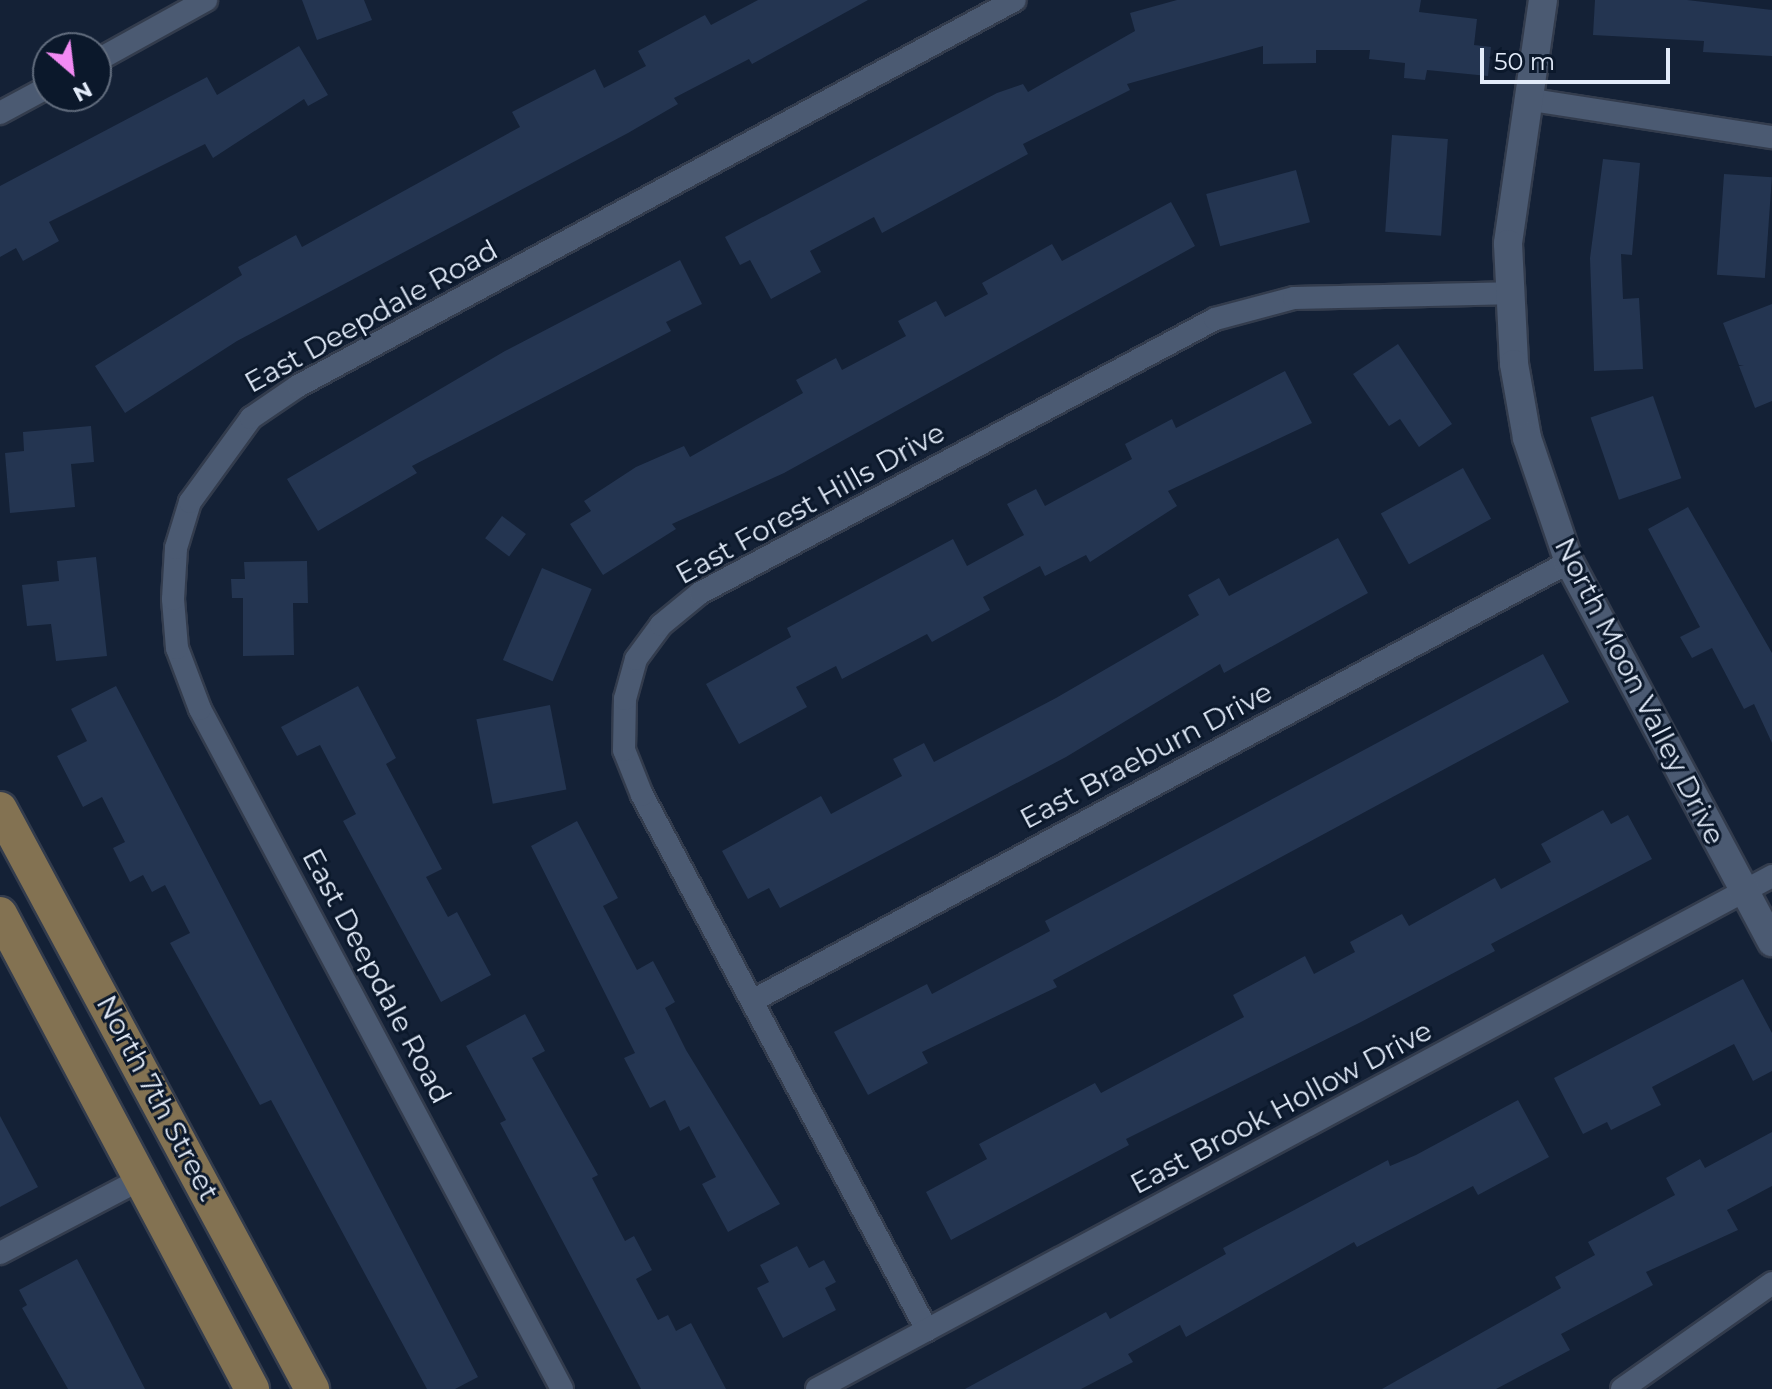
<!DOCTYPE html>
<html>
<head>
<meta charset="utf-8">
<style>
  body { margin:0 }
  #map { position:relative; width:1772px; height:1389px; overflow:hidden; background:#142136; font-family:Montserrat,sans-serif }
  div>[style] { position:absolute }
  [style*='--x'] { left:calc(var(--x)*1px); top:calc(var(--y)*1px); width:calc(var(--w)*1px); rotate:calc(var(--a)*1deg) }
  .building>* { inset:0; background:#243551; transform-origin:0 0 }
  .roads { filter:drop-shadow(2px 0 #333c4d) drop-shadow(-2px 0 #333c4d) drop-shadow(0 2px #333c4d) drop-shadow(0 -2px #333c4d) }
  .minor>* { height:22px; margin:-11px; padding:0 11px; transform-origin:11px; border-radius:11px; background:#4b5a72 }
  .tertiary>* { height:28px; margin:-14px; padding:0 14px; transform-origin:14px; border-radius:14px; background:#4b5a72 }
  .primary>* { height:34px; margin:-17px; padding:0 17px; transform-origin:17px; border-radius:17px; background:#837252 }
  span { translate:-50% -50%; white-space:nowrap; text-align:center; line-height:1.15; -webkit-text-stroke:6px #0b182b; paint-order:stroke }
  .street-label { font-size:28px; color:#e2ebf9 }
  .north { position:absolute; left:32px; top:32px; width:80px; height:80px; box-sizing:border-box; background:#0b182b; border:2px solid #616c7d; border-radius:50%; rotate:152deg; font-size:22px; font-weight:700; line-height:32px; text-align:center; color:#e2ebf9 }
  .north::after { content:''; display:block; margin:auto; width:28px; height:36px; background:#f28af3; clip-path:polygon(50% 0,100% 100%,50% 72%,0 100%) }
  .scale { position:absolute; left:1480px; top:48px; width:190px; height:36px; box-sizing:border-box; border:4px solid #e2ebf9; border-top:0; padding-left:10px; font-size:24px; line-height:28px; white-space:nowrap; color:#e2ebf9; -webkit-text-stroke:6px #0b182b; paint-order:stroke }
</style>
</head>
<body>
<div id="map">
  <div class="building">
    <i style="clip-path:polygon(302px 0,364px 0,372px 20px,317px 40px)"></i>
    <i style="clip-path:polygon(758px 0,868px 0,752px 64px,749px 59px,674px 98px,678px 104px,628px 133px,237px 341px,125px 413px,95px 366px,242px 275px,238px 267px,296px 235px,302px 247px,520px 127px,512px 112px,595px 69px,604px 88px,646px 66px,638px 51px,705px 15px,711px 25px)"></i>
    <i style="clip-path:polygon(1177px 0,1421px 0,1419px 12px,1477px 19px,1474px 45px,1491px 47px,1488px 76px,1427px 70px,1425px 80px,1404px 78px,1405px 63px,1369px 59px,1370px 50px,1316px 50px,1316px 63px,1263px 64px,1263px 46px,1127px 84px,1130px 90px,1023px 144px,1028px 154px,882px 233px,874px 217px,810px 251px,821px 272px,771px 299px,750px 260px,740px 265px,725px 237px,997px 93px,1023px 84px,1028px 92px,1135px 31px,1130px 13px)"></i>
    <i style="clip-path:polygon(1595px 0,1687px 0,1772px 10px,1772px 56px,1703px 52px,1704px 41px,1593px 35px)"></i>
    <i style="clip-path:polygon(299px 46px,328px 95px,308px 106px,304px 99px,213px 158px,205px 144px,49px 222px,59px 241px,23px 261px,16px 248px,0 257px,0 186px,207px 77px,217px 95px)"></i>
    <i style="left:1392px;top:135px;width:56px;height:97px;rotate:4deg"></i>
    <i style="clip-path:polygon(1603px 159px,1640px 163px,1632px 255px,1621px 254px,1623px 299px,1639px 298px,1643px 369px,1594px 371px,1590px 258px)"></i>
    <i style="left:1296px;top:170px;width:54px;height:93px;rotate:75deg"></i>
    <i style="left:1724px;top:174px;width:48px;height:101px;rotate:4deg"></i>
    <i style="clip-path:polygon(1171px 202px,1195px 246px,784px 473px,672px 524px,676px 529px,603px 575px,570px 524px,591px 511px,584px 501px,636px 467px,684px 446px,690px 457px,803px 393px,796px 380px,836px 358px,842px 370px,906px 336px,898px 321px,936px 301px,945px 317px,988px 294px,982px 283px,1052px 244px,1062px 261px)"></i>
    <i style="clip-path:polygon(680px 260px,702px 304px,666px 322px,671px 331px,412px 466px,417px 473px,318px 531px,287px 479px,505px 351px)"></i>
    <i style="clip-path:polygon(1772px 304px,1772px 401px,1755px 408px,1739px 366px,1744px 365px,1739px 365px,1723px 323px)"></i>
    <i style="clip-path:polygon(1398px 344px,1452px 424px,1419px 447px,1400px 419px,1389px 426px,1353px 374px)"></i>
    <i style="clip-path:polygon(1285px 371px,1312px 423px,1168px 491px,1177px 506px,1090px 562px,1086px 555px,1045px 576px,1040px 566px,983px 597px,990px 610px,932px 642px,927px 634px,842px 679px,836px 666px,796px 687px,807px 707px,739px 744px,706px 684px,791px 637px,787px 628px,953px 539px,967px 566px,1024px 535px,1007px 504px,1036px 489px,1045px 506px,1132px 459px,1125px 444px,1172px 419px,1176px 428px)"></i>
    <i style="left:1653px;top:396px;width:87px;height:66px;rotate:71deg"></i>
    <i style="clip-path:polygon(91px 426px,94px 462px,71px 464px,75px 507px,10px 513px,5px 453px,24px 451px,23px 432px)"></i>
    <i style="left:1463px;top:468px;width:58px;height:94px;rotate:61deg"></i>
    <i style="clip-path:polygon(1688px 507px,1772px 653px,1772px 743px,1754px 704px,1744px 709px,1712px 648px,1692px 658px,1680px 637px,1700px 627px,1648px 529px)"></i>
    <i style="left:502px;top:516px;width:30px;height:28px;rotate:37deg"></i>
    <i style="clip-path:polygon(1338px 538px,1368px 593px,1224px 673px,1220px 664px,1066px 757px,780px 908px,769px 888px,748px 899px,722px 851px,821px 796px,831px 814px,902px 776px,893px 759px,924px 743px,934px 762px,1056px 698px,1199px 615px,1188px 595px,1219px 578px,1229px 596px)"></i>
    <i style="clip-path:polygon(96px 557px,107px 656px,56px 661px,51px 624px,27px 626px,22px 585px,59px 581px,57px 561px)"></i>
    <i style="clip-path:polygon(307px 561px,308px 603px,293px 603px,294px 655px,243px 656px,243px 598px,232px 598px,231px 579px,245px 579px,244px 562px)"></i>
    <i style="left:542px;top:568px;width:54px;height:100px;rotate:23deg"></i>
    <i style="clip-path:polygon(1543px 654px,1569px 702px,1053px 980px,1057px 987px,922px 1052px,928px 1063px,868px 1095px,834px 1032px,927px 984px,932px 994px,1050px 931px,1045px 921px)"></i>
    <i style="clip-path:polygon(116px 686px,478px 1377px,455px 1389px,427px 1389px,271px 1100px,260px 1105px,170px 943px,190px 933px,165px 885px,152px 892px,143px 875px,130px 882px,113px 848px,125px 842px,102px 797px,83px 807px,57px 756px,87px 741px,71px 709px)"></i>
    <i style="clip-path:polygon(358px 686px,396px 758px,386px 764px,442px 869px,426px 877px,448px 917px,457px 912px,491px 975px,441px 1002px,343px 821px,356px 814px,320px 745px,297px 756px,281px 727px)"></i>
    <i style="left:550px;top:705px;width:86px;height:75px;rotate:79deg"></i>
    <i style="clip-path:polygon(1603px 810px,1611px 824px,1628px 815px,1652px 859px,1491px 944px,1495px 951px,1361px 1022px,1126px 1139px,1129px 1145px,951px 1240px,926px 1192px,987px 1159px,979px 1144px,1095px 1083px,1101px 1093px,1244px 1017px,1233px 995px,1305px 956px,1314px 974px,1355px 952px,1350px 942px,1402px 914px,1409px 926px,1495px 878px,1501px 889px,1551px 862px,1541px 844px)"></i>
    <i style="clip-path:polygon(577px 821px,618px 898px,603px 906px,637px 970px,653px 961px,675px 1002px,665px 1008px,686px 1050px,780px 1204px,728px 1232px,702px 1184px,716px 1177px,689px 1126px,680px 1131px,665px 1100px,650px 1108px,624px 1058px,635px 1053px,531px 846px)"></i>
    <i style="clip-path:polygon(1743px 979px,1772px 1033px,1772px 1071px,1753px 1081px,1734px 1044px,1652px 1087px,1661px 1105px,1611px 1130px,1607px 1122px,1583px 1134px,1554px 1078px)"></i>
    <i style="clip-path:polygon(525px 1014px,545px 1051px,532px 1058px,598px 1175px,592px 1178px,625px 1241px,634px 1236px,652px 1270px,636px 1279px,658px 1320px,668px 1315px,676px 1331px,691px 1323px,726px 1389px,641px 1389px,500px 1123px,506px 1120px,466px 1046px)"></i>
    <i style="clip-path:polygon(1518px 1100px,1549px 1157px,1478px 1195px,1473px 1186px,1357px 1247px,1354px 1242px,1186px 1337px,1180px 1325px,1128px 1354px,1133px 1362px,1081px 1389px,965px 1389px,1106px 1312px,1110px 1319px,1226px 1254px,1223px 1248px,1388px 1160px,1390px 1166px,1416px 1155px)"></i>
    <i style="clip-path:polygon(0 1116px,38px 1187px,0 1207px)"></i>
    <i style="clip-path:polygon(1772px 1132px,1772px 1186px,1727px 1210px,1738px 1230px,1646px 1272px,1653px 1285px,1561px 1334px,1570px 1350px,1496px 1389px,1382px 1389px,1561px 1288px,1555px 1277px,1595px 1255px,1588px 1242px,1675px 1195px,1666px 1178px,1700px 1159px,1705px 1168px)"></i>
    <i style="clip-path:polygon(797px 1246px,809px 1268px,824px 1260px,836px 1282px,825px 1288px,836px 1310px,783px 1338px,757px 1288px,769px 1282px,760px 1265px)"></i>
    <i style="clip-path:polygon(77px 1259px,110px 1321px,145px 1389px,68px 1389px,22px 1308px,27px 1305px,19px 1290px)"></i>
  </div>
  <div class="roads">
    <div class="minor">
      <i style="--x:96;--y:61;--w:126;--a:-29"></i>
      <i style="--x:1526;--y:99;--w:249;--a:8.8"></i>
      <i style="--x:0;--y:113;--w:55;--a:-28.4"></i>
      <i style="--x:752;--y:1001;--w:927;--a:-28.25"></i>
      <i style="--x:0;--y:1253;--w:159;--a:-27.7"></i>
      <i style="--x:927;--y:1330;--w:606;--a:-118.04"></i>
      <i style="--x:642;--y:795;--w:48;--a:-111.8"></i>
      <i style="--x:624;--y:750;--w:51;--a:-88.9"></i>
      <i style="--x:625;--y:699;--w:41;--a:-74.6"></i>
      <i style="--x:636;--y:659;--w:42;--a:-53.7"></i>
      <i style="--x:661;--y:625;--w:50;--a:-39.4"></i>
      <i style="--x:700;--y:593;--w:583;--a:-28.01"></i>
      <i style="--x:1215;--y:319;--w:82;--a:-14.9"></i>
      <i style="--x:1294;--y:298;--w:214;--a:-1.3"></i>
      <i style="--x:562;--y:1389;--w:770;--a:-118.03"></i>
      <i style="--x:200;--y:709;--w:65;--a:-110.7"></i>
      <i style="--x:177;--y:648;--w:49;--a:-94.7"></i>
      <i style="--x:173;--y:599;--w:51;--a:-86.6"></i>
      <i style="--x:176;--y:548;--w:48;--a:-73.1"></i>
      <i style="--x:190;--y:502;--w:104;--a:-54"></i>
      <i style="--x:251;--y:418;--w:57;--a:-34.2"></i>
      <i style="--x:298;--y:386;--w:814;--a:-28.3"></i>
      <i style="--x:817;--y:1389;--w:1084;--a:-28.24"></i>
      <i style="--x:1622;--y:1389;--w:184;--a:-35.2"></i>
    </div>
    <div class="tertiary">
      <i style="--x:1543;--y:0;--w:246;--a:98.2"></i>
      <i style="--x:1508;--y:244;--w:120;--a:87.1"></i>
      <i style="--x:1514;--y:364;--w:75;--a:80"></i>
      <i style="--x:1527;--y:438;--w:131;--a:71.3"></i>
      <i style="--x:1569;--y:562;--w:431;--a:61.9"></i>
    </div>
    <div class="primary">
      <i style="--x:0;--y:809;--w:659;--a:61.72"></i>
      <i style="--x:0;--y:914;--w:538;--a:62.05"></i>
    </div>
  </div>
  <div class="street-label">
    <span style="left:371px;top:316px;rotate:-29deg">East Deepdale Road</span>
    <span style="left:810px;top:503px;rotate:-29deg">East Forest Hills Drive</span>
    <span style="left:1640px;top:691px;rotate:63deg">North Moon Valley Drive</span>
    <span style="left:1146px;top:755px;rotate:-28deg">East Braeburn Drive</span>
    <span style="left:377px;top:976px;rotate:62deg">East Deepdale Road</span>
    <span style="left:158px;top:1098px;rotate:62deg">North 7th Street</span>
    <span style="left:1281px;top:1107px;rotate:-28deg">East Brook Hollow Drive</span>
  </div>
  <div class="north">N</div>
  <div class="scale">50 m</div>
</div>
</body>
</html>
